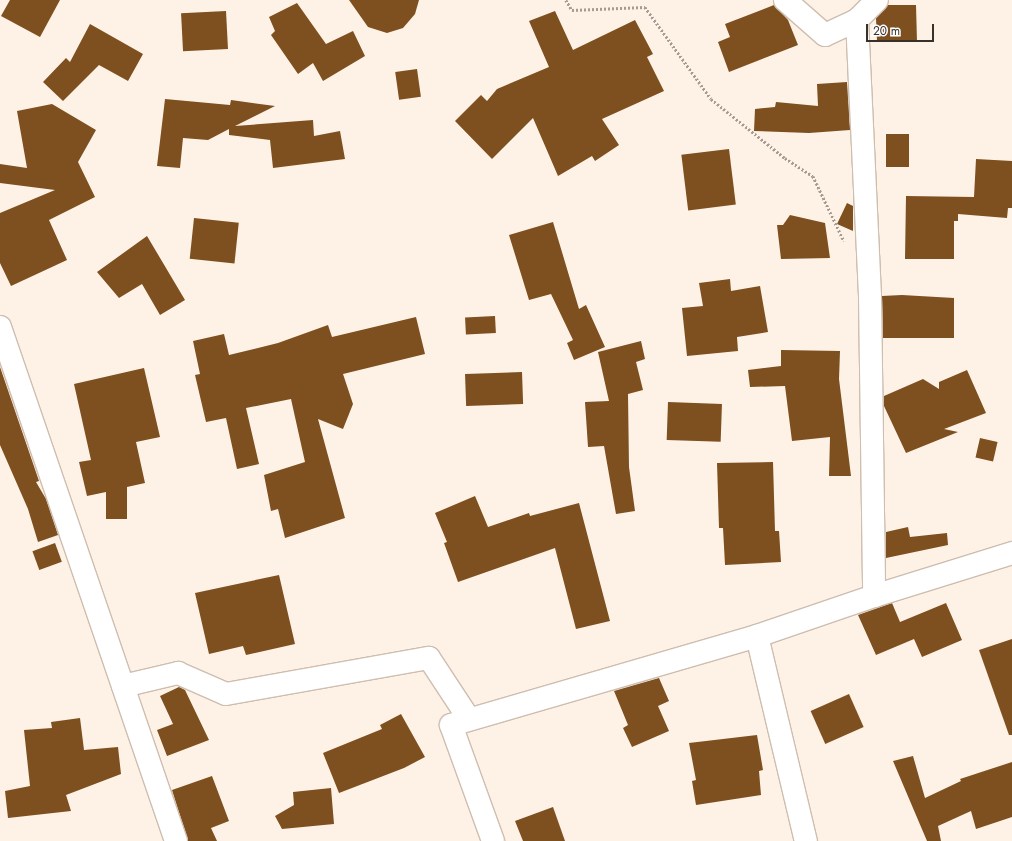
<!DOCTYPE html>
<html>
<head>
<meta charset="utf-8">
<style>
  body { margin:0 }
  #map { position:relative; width:1012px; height:841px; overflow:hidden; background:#fef1e5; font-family:Jost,sans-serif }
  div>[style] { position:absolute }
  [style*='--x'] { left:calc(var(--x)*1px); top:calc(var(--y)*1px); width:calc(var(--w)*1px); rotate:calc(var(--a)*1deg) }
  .building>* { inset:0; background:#7e4f1f; transform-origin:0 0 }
  .path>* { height:2.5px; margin-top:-1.25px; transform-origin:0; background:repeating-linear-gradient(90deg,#a59b93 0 2px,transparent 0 4px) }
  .roads { filter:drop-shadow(1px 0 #cebeb0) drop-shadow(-1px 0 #cebeb0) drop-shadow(0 1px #cebeb0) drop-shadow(0 -1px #cebeb0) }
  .minor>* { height:22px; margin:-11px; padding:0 11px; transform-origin:11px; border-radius:11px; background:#fff }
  span { translate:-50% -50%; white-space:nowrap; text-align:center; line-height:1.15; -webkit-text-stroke:4px #fff; paint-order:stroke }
  .scale { position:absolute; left:866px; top:24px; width:68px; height:18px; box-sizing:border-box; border:2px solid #37312c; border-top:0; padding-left:5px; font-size:12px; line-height:14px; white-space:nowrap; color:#37312c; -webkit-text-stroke:3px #fff; paint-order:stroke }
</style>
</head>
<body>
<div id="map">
  <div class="building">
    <i style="clip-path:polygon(10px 0,60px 0,40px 37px,1px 16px)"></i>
    <i style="clip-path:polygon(349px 0,419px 0,415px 14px,403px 28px,387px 33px,368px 27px)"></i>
    <i style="clip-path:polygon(297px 3px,326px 44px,353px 31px,365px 56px,323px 81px,313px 63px,298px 74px,271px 35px,275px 31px,269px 17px)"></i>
    <i style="clip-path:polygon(774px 5px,788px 20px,798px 45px,729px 72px,718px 42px,730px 37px,725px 24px)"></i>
    <i style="clip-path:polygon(888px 5px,916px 5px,917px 42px,877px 41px,876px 18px)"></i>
    <i style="left:226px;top:11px;width:38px;height:45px;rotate:87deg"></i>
    <i style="clip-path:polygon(555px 11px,573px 50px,635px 20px,653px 54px,647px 57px,664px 91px,602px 119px,619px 145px,595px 161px,592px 156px,558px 176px,533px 118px,492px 159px,455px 121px,481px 95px,487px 101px,497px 89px,549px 67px,529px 21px)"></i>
    <i style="clip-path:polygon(90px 24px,143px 54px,128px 81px,99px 65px,63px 101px,43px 82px,66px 58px,70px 62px)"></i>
    <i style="left:417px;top:69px;width:28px;height:22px;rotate:82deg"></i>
    <i style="clip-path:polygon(847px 82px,850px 130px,809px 133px,754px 131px,755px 109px,775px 107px,776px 102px,818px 106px,817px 84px)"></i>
    <i style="clip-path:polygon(165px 99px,230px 105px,231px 100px,275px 106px,235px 126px,313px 120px,314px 136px,340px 131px,345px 159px,273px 168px,270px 140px,229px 135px,229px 129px,208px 140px,183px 138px,180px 168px,157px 166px)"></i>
    <i style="clip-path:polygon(52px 104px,96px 130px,78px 162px,95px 197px,49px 220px,67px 260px,11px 286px,0 263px,0 213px,55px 190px,0 183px,0 164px,27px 168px,17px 111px)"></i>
    <i style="left:886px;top:134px;width:23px;height:33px"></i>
    <i style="left:729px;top:149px;width:56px;height:48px;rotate:83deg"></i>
    <i style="clip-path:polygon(976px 159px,1012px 161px,1012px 208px,1008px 208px,1007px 218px,958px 214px,958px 221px,954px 221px,954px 259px,905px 259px,906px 196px,974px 197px)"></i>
    <i style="clip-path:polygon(847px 203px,853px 206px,853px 231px,837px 224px)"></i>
    <i style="clip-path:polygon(790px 215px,825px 223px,830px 258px,781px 259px,777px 225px,783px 225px)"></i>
    <i style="left:194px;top:218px;width:45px;height:41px;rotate:6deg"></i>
    <i style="clip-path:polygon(553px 222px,579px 309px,586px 305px,605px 347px,574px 360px,567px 343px,573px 340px,551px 294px,529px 300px,509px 235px)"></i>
    <i style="clip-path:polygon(147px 236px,185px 300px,160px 315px,142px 284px,119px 298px,97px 272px)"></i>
    <i style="clip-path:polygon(730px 279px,731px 291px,760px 286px,768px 332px,737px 337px,738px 351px,687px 356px,682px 308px,703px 306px,699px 283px)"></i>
    <i style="clip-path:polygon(902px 295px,954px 298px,954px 338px,883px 338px,882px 296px)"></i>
    <i style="left:495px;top:316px;width:17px;height:30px;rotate:87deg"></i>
    <i style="clip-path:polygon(416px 317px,425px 354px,343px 374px,353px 404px,343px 429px,318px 419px,345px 518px,285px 538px,278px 509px,271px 511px,264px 475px,305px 462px,291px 399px,246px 408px,259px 464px,237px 469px,226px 418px,206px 422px,195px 375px,200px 374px,193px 341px,224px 334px,229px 355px,278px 343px,328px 325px,332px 337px)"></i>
    <i style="clip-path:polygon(641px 341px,645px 359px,636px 362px,643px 390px,628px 394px,629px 467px,635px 511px,616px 514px,604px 446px,588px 447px,585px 402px,609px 401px,598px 352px)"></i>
    <i style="clip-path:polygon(781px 350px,840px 351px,839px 379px,851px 476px,829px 476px,830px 437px,792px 441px,785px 386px,750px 387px,748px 370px,781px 366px)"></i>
    <i style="clip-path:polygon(0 367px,39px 481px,36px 482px,46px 499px,58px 535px,38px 542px,28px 509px,0 445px)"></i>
    <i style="clip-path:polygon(144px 368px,160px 437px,136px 442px,145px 483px,127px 487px,127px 519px,106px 519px,106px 492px,87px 496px,79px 462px,91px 460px,74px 384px)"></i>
    <i style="clip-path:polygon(967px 370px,986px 413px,944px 429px,958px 432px,906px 453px,884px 406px,884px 396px,923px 379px,939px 389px,939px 382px)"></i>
    <i style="left:522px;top:372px;width:32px;height:57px;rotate:88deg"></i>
    <i style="left:668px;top:402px;width:54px;height:38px;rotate:2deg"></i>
    <i style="left:980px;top:438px;width:18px;height:20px;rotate:13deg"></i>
    <i style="clip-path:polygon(773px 462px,775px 531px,779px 531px,781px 562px,725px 565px,723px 528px,719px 528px,717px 463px)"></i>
    <i style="clip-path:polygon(475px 496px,488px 527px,529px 513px,530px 516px,579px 503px,610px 621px,576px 629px,555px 548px,458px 582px,444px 543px,447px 542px,435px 513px)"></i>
    <i style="clip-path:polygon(908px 527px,910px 537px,947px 533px,948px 545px,886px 558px,886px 532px)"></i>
    <i style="left:55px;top:543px;width:20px;height:24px;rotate:70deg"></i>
    <i style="clip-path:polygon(279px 575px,295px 644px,246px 655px,243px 646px,209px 654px,195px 593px)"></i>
    <i style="clip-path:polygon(892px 603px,900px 622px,946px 603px,962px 640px,922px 657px,914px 639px,876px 655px,858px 615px)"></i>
    <i style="clip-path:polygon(1012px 639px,1012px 735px,1009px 735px,979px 650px)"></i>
    <i style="clip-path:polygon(659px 678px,669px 701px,658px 706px,669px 731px,632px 747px,623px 728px,628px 725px,614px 691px)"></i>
    <i style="clip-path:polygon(179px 687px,185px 690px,209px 740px,167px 756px,157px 730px,173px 724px,160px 696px)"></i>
    <i style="left:849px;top:694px;width:36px;height:42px;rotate:66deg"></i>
    <i style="clip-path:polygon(401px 714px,425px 757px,404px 768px,339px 793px,323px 753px,382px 729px,380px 725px)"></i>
    <i style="clip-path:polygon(80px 718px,84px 750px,118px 747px,121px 774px,66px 795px,71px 811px,8px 818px,5px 791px,30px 786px,24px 730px,52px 728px,51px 722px)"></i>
    <i style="clip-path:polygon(757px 735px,763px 770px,759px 771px,761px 795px,696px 805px,692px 781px,696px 780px,689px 743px)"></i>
    <i style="clip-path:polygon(913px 756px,925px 798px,961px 781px,960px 779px,1012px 762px,1012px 817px,976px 829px,971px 811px,938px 826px,941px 841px,927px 841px,893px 761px)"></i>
    <i style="clip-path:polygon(212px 776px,229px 821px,211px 828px,217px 841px,188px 841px,172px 790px)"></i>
    <i style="clip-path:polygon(331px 788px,334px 824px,282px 829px,275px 816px,294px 805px,293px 792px)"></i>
    <i style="clip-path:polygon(553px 807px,565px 841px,523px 841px,515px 821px)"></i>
  </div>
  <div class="path">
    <i style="--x:566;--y:0;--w:12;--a:59"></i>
    <i style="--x:572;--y:10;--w:73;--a:-2.4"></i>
    <i style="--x:645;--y:7;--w:113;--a:54.3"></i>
    <i style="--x:711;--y:99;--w:95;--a:38.6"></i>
    <i style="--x:785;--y:158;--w:33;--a:33"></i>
    <i style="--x:813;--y:176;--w:72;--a:64.5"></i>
  </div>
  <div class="roads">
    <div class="minor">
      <i style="--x:785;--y:0;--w:53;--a:41.2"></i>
      <i style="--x:825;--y:35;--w:35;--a:-25"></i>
      <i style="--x:857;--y:20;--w:28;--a:-45"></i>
      <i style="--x:857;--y:20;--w:276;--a:87.3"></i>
      <i style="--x:870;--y:296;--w:300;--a:89.2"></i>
      <i style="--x:0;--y:327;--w:543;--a:71.1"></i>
      <i style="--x:757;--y:636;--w:211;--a:76.6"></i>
      <i style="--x:123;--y:686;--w:57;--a:-13.3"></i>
      <i style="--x:178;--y:673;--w:52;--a:23.6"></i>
      <i style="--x:226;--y:694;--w:206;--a:-10.1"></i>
      <i style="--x:429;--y:658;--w:73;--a:56.7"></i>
      <i style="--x:493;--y:841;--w:123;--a:-109.9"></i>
      <i style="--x:451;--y:725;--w:319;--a:-16.2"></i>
      <i style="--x:757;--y:636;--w:124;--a:-18.9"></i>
      <i style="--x:874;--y:596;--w:145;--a:-17.3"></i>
    </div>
  </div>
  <div class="scale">20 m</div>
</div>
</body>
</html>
